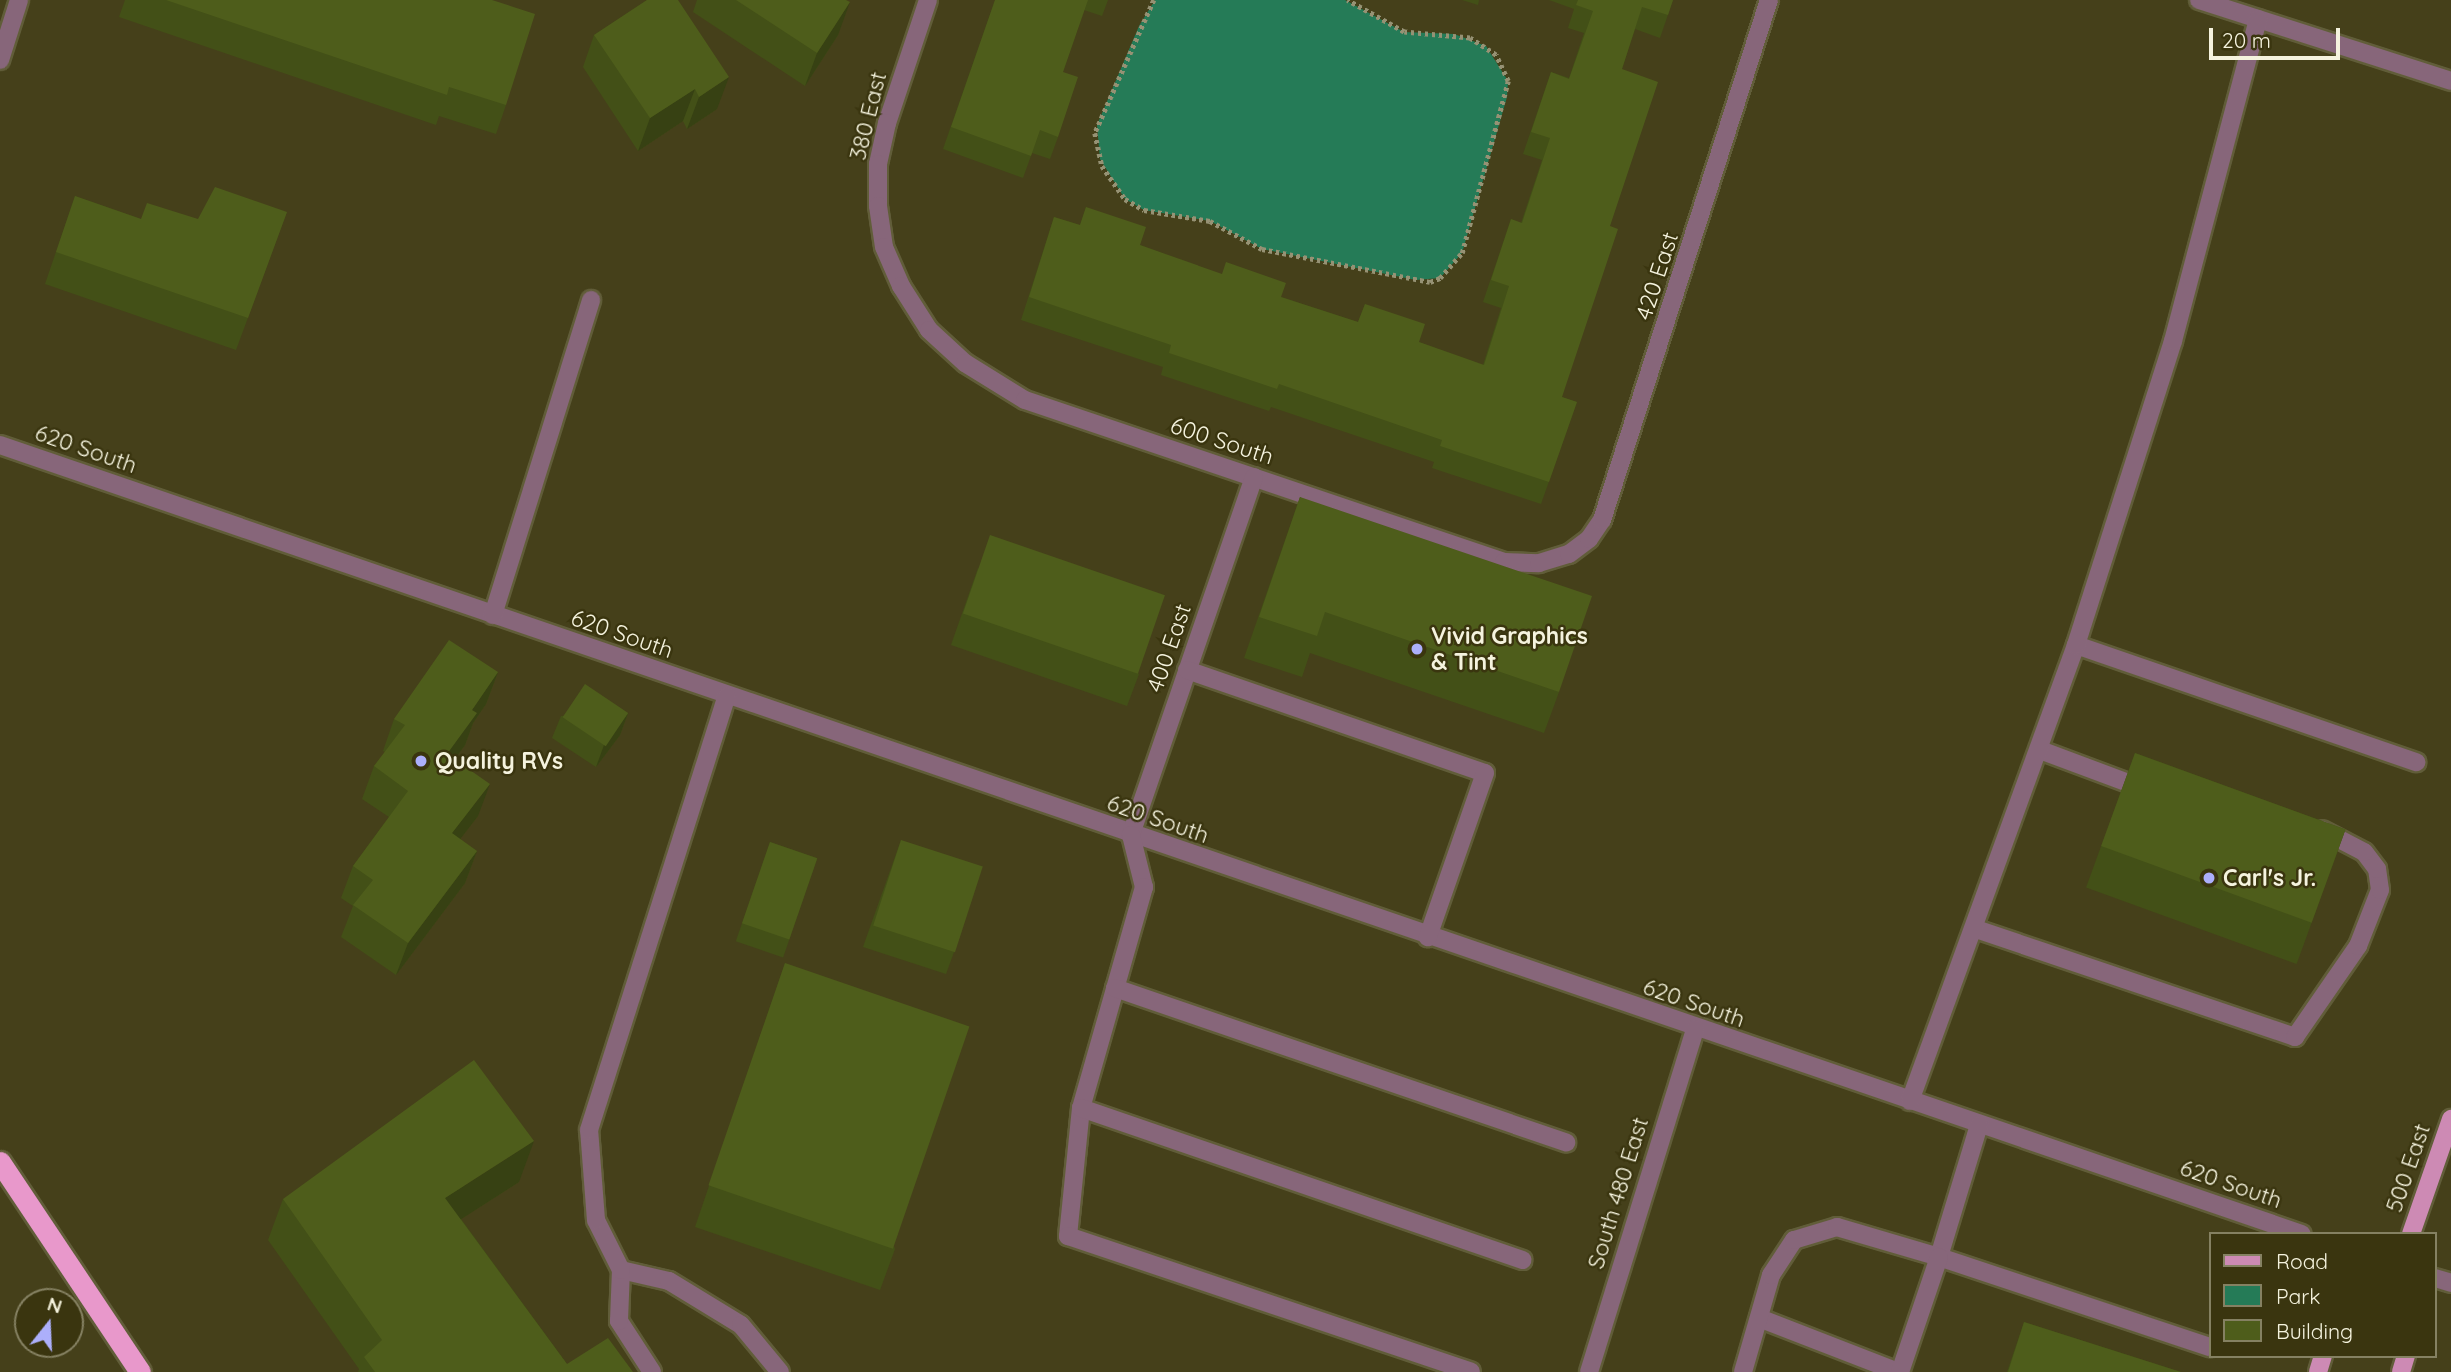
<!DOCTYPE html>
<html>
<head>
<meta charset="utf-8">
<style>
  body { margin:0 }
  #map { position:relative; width:2451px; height:1372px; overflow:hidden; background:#45401a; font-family:Quicksand,sans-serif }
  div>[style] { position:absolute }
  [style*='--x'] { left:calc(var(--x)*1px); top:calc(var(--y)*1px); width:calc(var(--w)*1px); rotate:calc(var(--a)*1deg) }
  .green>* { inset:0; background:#257b57 }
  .path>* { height:4.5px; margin-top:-2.25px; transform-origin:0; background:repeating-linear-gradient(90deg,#969274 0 3.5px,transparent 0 7px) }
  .roads { filter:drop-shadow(2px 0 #615d39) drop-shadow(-2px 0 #615d39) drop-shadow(0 2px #615d39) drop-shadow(0 -2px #615d39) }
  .minor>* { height:18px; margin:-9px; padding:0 9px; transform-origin:9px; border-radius:9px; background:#87667a }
  .major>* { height:18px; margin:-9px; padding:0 9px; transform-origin:9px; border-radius:9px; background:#cd8ab4 }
  .highway>* { height:21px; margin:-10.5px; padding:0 10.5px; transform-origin:10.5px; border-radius:10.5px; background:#e898cb }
  .wall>* { inset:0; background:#435017; transform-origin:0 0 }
  .shaded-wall>* { inset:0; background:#374113 }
  .building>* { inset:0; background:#4e5d1b; transform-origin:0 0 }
  .dots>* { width:19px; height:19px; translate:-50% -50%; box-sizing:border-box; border:4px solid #3a350f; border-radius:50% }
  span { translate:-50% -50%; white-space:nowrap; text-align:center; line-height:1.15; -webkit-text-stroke:5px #3a350f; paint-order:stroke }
  .street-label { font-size:23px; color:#f5f3de }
  .poi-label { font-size:23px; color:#f5f3de; font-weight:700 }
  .left { translate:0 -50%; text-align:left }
  .legend { position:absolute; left:2209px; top:1232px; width:228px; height:126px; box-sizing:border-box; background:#3a350f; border:2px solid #858162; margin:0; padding:9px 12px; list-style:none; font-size:21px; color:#f5f3de }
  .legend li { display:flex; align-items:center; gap:14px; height:35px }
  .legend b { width:35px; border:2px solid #858162 }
  .north { position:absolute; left:14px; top:1288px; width:70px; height:70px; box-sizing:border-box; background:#3a350f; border:2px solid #858162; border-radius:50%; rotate:18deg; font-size:19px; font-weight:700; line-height:28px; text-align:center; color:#f5f3de }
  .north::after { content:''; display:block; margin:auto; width:24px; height:32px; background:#acaffb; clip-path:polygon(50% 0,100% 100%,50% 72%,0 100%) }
  .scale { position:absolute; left:2209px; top:28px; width:131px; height:32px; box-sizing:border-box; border:4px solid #f5f3de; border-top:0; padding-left:9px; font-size:21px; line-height:24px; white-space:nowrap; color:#f5f3de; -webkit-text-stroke:5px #3a350f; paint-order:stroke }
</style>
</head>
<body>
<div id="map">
  <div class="green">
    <i style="clip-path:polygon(1155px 0,1345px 0,1404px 32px,1454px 34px,1486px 46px,1508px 81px,1507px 97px,1462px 253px,1440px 278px,1416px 280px,1262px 249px,1210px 221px,1144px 210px,1125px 199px,1100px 159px,1097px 125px,1139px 26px)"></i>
  </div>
  <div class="path">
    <i style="--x:1154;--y:0;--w:145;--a:113.9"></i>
    <i style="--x:1095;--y:133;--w:34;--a:78"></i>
    <i style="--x:1102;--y:166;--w:40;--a:55.1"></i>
    <i style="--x:1125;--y:199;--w:22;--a:30"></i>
    <i style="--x:1144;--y:210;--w:67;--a:9.5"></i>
    <i style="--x:1210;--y:221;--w:59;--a:28.3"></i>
    <i style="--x:1262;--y:249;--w:171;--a:11.1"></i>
    <i style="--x:1430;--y:282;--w:11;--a:-22"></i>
    <i style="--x:1440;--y:278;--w:33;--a:-49"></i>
    <i style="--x:1462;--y:253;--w:178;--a:-75"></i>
    <i style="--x:1508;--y:81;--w:29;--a:-115"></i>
    <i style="--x:1496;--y:55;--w:31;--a:-147"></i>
    <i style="--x:1470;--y:38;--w:66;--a:-174.8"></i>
    <i style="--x:1404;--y:32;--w:65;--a:-150.7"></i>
  </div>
  <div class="roads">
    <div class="minor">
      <i style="--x:928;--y:0;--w:130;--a:108.4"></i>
      <i style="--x:887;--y:123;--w:42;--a:102.4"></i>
      <i style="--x:878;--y:164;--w:42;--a:90"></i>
      <i style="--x:878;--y:206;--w:41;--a:81.7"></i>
      <i style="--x:884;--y:247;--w:43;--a:66.4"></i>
      <i style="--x:901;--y:286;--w:52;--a:57.5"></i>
      <i style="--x:929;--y:330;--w:49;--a:42.5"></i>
      <i style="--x:965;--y:363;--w:70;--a:31.7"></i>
      <i style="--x:1025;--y:400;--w:506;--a:18.69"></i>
      <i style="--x:1504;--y:562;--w:35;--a:2"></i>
      <i style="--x:1539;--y:563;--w:31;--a:-17"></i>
      <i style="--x:1569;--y:554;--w:25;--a:-37"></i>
      <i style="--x:1589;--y:539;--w:23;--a:-56"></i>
      <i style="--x:1602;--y:520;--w:546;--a:-72.2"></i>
      <i style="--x:2199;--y:0;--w:265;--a:17.8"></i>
      <i style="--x:0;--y:60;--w:63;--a:-72.4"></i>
      <i style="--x:0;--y:445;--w:2433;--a:18.92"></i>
      <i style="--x:1254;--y:477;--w:379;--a:109"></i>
      <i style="--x:1131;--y:835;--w:54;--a:76"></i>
      <i style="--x:1144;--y:887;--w:230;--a:105.9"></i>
      <i style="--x:1081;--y:1108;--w:129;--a:95.8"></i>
      <i style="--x:1068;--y:1236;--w:425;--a:18.6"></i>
      <i style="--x:493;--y:615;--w:330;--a:-72.7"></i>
      <i style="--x:2076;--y:645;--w:360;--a:19"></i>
      <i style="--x:1187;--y:670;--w:315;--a:19.1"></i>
      <i style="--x:1485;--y:773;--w:174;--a:109.2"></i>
      <i style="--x:2040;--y:750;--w:114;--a:20.5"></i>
      <i style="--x:1976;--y:929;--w:337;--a:18.7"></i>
      <i style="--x:2295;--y:1037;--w:111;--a:-55.3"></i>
      <i style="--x:2358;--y:946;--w:60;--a:-68.6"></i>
      <i style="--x:2380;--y:890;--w:21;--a:-98"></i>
      <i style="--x:2377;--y:869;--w:21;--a:-127"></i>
      <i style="--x:2364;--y:852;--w:47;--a:-152.4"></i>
      <i style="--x:1115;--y:988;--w:477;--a:18.9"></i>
      <i style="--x:1910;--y:1101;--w:485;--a:-70"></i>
      <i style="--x:2076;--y:645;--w:319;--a:-72.3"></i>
      <i style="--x:2173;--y:341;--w:333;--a:-75.2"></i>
      <i style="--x:1081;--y:1108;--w:467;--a:19"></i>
      <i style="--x:1979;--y:1125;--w:138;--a:106.9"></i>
      <i style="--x:1939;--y:1257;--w:286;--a:18.4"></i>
      <i style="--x:621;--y:1270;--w:49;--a:12.9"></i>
      <i style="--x:669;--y:1281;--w:84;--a:31.4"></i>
      <i style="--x:741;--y:1325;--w:61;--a:50.3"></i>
      <i style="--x:2435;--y:1278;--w:17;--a:17"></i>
      <i style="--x:1759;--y:1318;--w:149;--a:21.2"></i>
      <i style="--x:652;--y:1372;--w:61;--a:-122.9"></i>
      <i style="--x:619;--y:1321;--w:51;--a:-87.8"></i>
      <i style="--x:621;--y:1270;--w:56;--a:-116.6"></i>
      <i style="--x:596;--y:1220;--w:90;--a:-94.4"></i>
      <i style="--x:589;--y:1130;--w:455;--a:-72.4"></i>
      <i style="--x:1589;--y:1372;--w:359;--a:-72.8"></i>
      <i style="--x:1743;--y:1372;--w:101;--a:-73.9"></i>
      <i style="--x:1771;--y:1275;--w:42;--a:-56.7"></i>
      <i style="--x:1794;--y:1240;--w:45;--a:-16.8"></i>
      <i style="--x:1837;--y:1227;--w:106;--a:16.4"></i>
      <i style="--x:1939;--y:1257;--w:121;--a:108.7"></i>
    </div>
    <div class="major">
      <i style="--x:2411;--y:1234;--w:122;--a:-70.8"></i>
      <i style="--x:2318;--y:1372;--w:17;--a:-73"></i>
      <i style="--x:2401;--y:1372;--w:17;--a:-73"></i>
    </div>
    <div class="highway">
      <i style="--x:0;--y:1162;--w:252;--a:56.3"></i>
    </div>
  </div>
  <div class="wall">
    <i style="clip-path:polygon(125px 0,492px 0,506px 105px,496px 134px,439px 116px,436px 125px,119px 17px)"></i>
    <i style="clip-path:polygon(647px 0,717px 109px,687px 129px,683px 121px,638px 151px,583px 67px,594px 35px)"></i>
    <i style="clip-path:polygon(697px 0,846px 0,838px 35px,805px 86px,693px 12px)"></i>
    <i style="clip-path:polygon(995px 0,1108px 0,1102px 16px,1084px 10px,1063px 72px,1058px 137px,1050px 159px,1032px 153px,1023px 178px,943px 149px)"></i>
    <i style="clip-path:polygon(1462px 0,1479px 0,1478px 5px)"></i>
    <i style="clip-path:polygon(1549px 0,1673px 0,1660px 38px,1635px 29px,1622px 69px,1610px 226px,1562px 397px,1577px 402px,1541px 504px,1432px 468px,1434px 462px,1271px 407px,1269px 411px,1161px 375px,1163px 367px,1021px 320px,1054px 217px,1080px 225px,1086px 207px,1140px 245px,1281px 297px,1358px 322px,1365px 304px,1419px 342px,1483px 365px,1501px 308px,1483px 302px,1511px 219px,1521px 223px,1542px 160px,1523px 154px,1551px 72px,1569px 78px,1584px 33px,1568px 28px,1574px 9px)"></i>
    <i style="clip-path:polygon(75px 196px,141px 219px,198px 219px,287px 212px,236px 350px,45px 284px)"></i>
    <i style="clip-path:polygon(1300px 497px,1559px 692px,1544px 733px,1310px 653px,1302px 677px,1244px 658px)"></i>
    <i style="clip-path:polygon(978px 568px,1139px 674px,1127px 706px,951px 645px)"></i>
    <i style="clip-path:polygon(498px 672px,486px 704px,473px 723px,465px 745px,454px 760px,478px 816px,460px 839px,477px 851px,465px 883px,396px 975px,341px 937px,353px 906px,341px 898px,353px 866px,389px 817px,362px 799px,374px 766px,385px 752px,383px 751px,394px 719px)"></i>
    <i style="clip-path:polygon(628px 713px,620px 735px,596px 767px,552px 738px,561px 716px)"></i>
    <i style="left:2135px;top:753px;width:224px;height:143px;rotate:20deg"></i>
    <i style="clip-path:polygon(901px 840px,954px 952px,946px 974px,863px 947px)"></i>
    <i style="left:770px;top:842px;width:50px;height:105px;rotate:19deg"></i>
    <i style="clip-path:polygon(785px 963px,895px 1249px,880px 1290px,695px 1227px)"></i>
    <i style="clip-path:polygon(519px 1182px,461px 1219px,567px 1364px,633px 1372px,358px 1372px,359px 1369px,268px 1240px,283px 1199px)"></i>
    <i style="clip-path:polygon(2024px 1322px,2181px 1372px,2007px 1372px)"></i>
  </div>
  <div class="shaded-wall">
    <i style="clip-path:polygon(850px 2px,838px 35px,805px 86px,817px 53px)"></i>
    <i style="clip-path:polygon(729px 77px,717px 109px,687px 129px,699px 97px)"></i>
    <i style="clip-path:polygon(695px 89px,683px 121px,638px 151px,650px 118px)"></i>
    <i style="clip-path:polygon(498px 672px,486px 704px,473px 723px,465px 745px,435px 786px,447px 754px,472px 710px)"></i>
    <i style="clip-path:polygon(628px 713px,620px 735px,596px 767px,604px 745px)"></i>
    <i style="clip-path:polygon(490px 784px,478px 816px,440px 865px,452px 833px)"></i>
    <i style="clip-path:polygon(477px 851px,465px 883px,396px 975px,408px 943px)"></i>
    <i style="clip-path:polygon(534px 1141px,519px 1182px,430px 1239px,445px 1198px)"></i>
  </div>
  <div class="building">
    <i style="clip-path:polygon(166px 0,492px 0,535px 14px,506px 105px,449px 87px,447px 95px)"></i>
    <i style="clip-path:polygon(647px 0,678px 0,729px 77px,699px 97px,695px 89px,650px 118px,594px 35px)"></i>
    <i style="clip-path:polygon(736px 0,846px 0,850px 2px,817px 53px)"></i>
    <i style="clip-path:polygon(995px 0,1088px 0,1063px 72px,1078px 77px,1058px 137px,1040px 130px,1031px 156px,951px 127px)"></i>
    <i style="clip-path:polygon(1578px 0,1673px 0,1668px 15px,1642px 7px,1622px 69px,1658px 82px,1610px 226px,1618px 229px,1562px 397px,1577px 402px,1549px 482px,1440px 446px,1442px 440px,1279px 384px,1277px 389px,1169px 353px,1171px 345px,1029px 297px,1054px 217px,1080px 225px,1086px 207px,1146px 227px,1140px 245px,1222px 274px,1226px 262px,1286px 283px,1281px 297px,1358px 322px,1365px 304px,1425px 324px,1419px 342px,1484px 365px,1509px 286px,1491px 280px,1511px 219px,1522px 223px,1550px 138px,1531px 132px,1551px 72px,1569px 79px,1593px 11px,1576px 5px)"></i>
    <i style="clip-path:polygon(215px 187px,287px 212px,248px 318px,56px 252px,75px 196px,141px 219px,147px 203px,198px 219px)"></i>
    <i style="clip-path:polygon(1300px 497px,1592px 596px,1559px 692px,1325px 612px,1317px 636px,1259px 617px)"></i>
    <i style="left:990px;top:535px;width:185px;height:83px;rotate:19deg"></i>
    <i style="clip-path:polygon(449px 640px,498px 672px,472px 710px,477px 713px,447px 754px,490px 784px,452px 833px,477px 851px,408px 943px,353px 905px,373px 880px,353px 866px,408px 791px,374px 766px,405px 725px,394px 719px)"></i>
    <i style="left:585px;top:684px;width:52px;height:40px;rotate:34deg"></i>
    <i style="left:2135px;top:753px;width:224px;height:99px;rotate:20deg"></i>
    <i style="left:901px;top:840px;width:86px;height:90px;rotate:18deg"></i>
    <i style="left:770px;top:842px;width:50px;height:86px;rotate:19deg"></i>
    <i style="left:785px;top:963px;width:195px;height:235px;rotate:19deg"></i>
    <i style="clip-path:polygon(474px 1060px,534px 1141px,445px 1198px,567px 1364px,608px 1338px,633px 1372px,375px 1372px,364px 1357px,382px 1340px,283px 1199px)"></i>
    <i style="clip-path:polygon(2024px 1322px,2181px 1372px,2008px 1372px)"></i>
  </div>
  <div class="dots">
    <i style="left:1417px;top:649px;background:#acaffb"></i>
    <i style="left:421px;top:761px;background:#acaffb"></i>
    <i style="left:2209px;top:878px;background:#acaffb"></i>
  </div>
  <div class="street-label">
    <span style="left:868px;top:116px;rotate:-76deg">380 East</span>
    <span style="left:1657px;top:276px;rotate:-72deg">420 East</span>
    <span style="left:1222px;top:441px;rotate:18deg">600 South</span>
    <span style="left:86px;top:449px;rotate:19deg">620 South</span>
    <span style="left:622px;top:634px;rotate:19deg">620 South</span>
    <span style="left:1169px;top:648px;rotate:-71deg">400 East</span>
    <span style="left:1158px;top:819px;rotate:19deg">620 South</span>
    <span style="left:1694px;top:1003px;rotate:19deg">620 South</span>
    <span style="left:2408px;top:1168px;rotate:-71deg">500 East</span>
    <span style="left:2231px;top:1184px;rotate:19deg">620 South</span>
    <span style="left:1618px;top:1193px;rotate:-73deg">South 480 East</span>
  </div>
  <div class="poi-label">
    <span class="left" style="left:1431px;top:649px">Vivid Graphics<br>&amp; Tint</span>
    <span class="left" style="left:435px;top:761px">Quality RVs</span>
    <span class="left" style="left:2223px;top:878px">Carl's Jr.</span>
  </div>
  <ul class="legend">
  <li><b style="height:9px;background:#cd8ab4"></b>Road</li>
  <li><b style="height:19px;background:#257b57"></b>Park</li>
  <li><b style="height:19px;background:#4e5d1b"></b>Building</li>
  </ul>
  <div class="north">N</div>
  <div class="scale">20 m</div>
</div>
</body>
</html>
